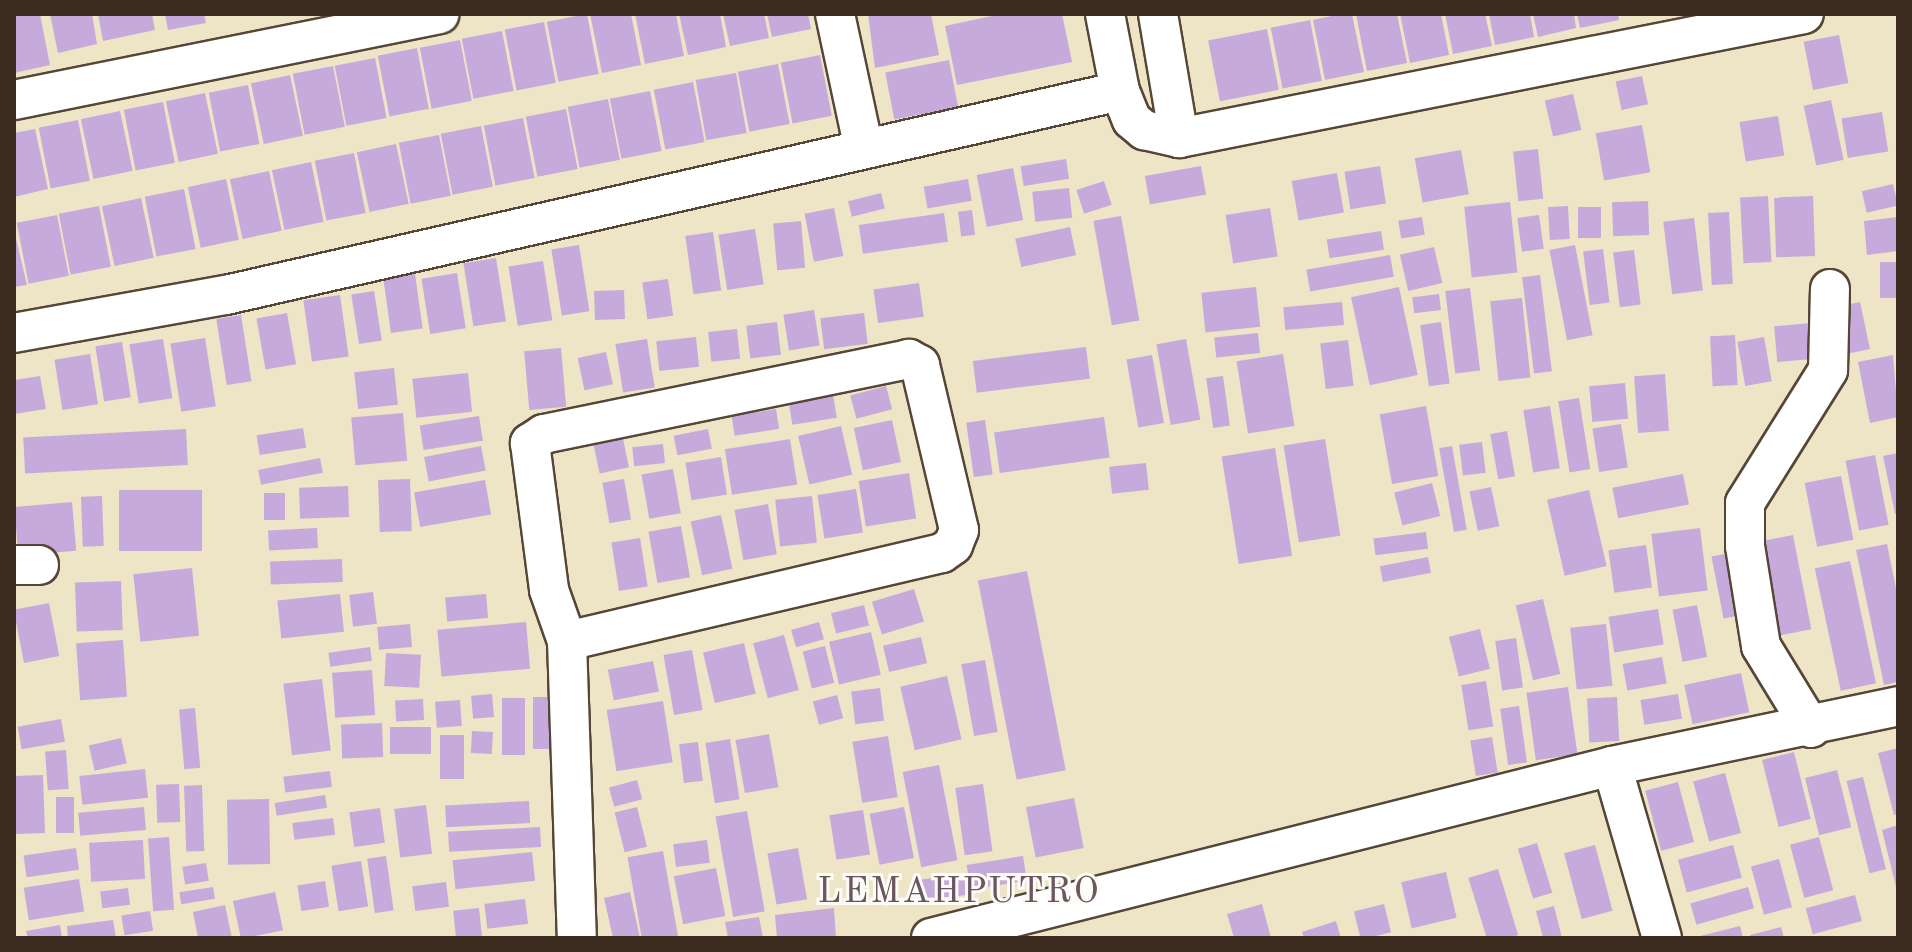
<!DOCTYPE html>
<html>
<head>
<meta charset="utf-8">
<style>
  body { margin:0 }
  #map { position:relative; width:1912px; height:952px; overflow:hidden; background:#ede5c6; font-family:"Old Standard TT",serif }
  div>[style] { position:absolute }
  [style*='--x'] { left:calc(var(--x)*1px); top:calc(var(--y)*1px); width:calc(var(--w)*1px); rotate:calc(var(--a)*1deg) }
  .building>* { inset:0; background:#c7aadc; transform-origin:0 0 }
  .roads { filter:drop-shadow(2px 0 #564637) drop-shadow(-2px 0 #564637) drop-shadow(0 2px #564637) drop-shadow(0 -2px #564637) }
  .minor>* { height:38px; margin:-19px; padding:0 19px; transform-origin:19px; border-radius:19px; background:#fff }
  span { translate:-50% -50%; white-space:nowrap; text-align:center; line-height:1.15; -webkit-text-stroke:6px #fdfcf7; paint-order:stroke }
  .quarter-label { font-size:36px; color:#6c5760; letter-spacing:2px }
  .frame { position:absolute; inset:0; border:16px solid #3b2a1e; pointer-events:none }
</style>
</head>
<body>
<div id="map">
  <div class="building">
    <i style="clip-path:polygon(14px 14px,40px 14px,50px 65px,14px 73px)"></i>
    <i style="clip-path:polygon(50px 14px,92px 14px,97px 44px,58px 53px)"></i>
    <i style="clip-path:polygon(98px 14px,152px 14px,155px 30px,103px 41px)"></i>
    <i style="clip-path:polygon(165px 14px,204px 14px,206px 23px,168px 30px)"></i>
    <i style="left:587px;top:14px;width:61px;height:41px;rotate:79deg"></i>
    <i style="clip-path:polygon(590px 14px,631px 14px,641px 65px,602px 73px)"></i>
    <i style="clip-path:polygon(635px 14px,676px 14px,684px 56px,645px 64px)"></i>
    <i style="clip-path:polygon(679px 14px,720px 14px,726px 47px,688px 55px)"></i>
    <i style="clip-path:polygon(723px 14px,764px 14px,769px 38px,730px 46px)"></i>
    <i style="clip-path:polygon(767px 14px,808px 14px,811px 29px,772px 37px)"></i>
    <i style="clip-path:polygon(868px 14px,931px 14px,939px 55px,875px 68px)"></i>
    <i style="clip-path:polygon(1001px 14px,1062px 14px,1072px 62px,957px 85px,945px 26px)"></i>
    <i style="clip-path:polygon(1341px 14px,1352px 14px,1364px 72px,1325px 80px,1313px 20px)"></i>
    <i style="clip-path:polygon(1356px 14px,1397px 14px,1407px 63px,1367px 71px)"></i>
    <i style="clip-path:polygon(1400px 14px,1441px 14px,1449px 55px,1410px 63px)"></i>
    <i style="clip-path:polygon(1445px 14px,1485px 14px,1492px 46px,1453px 54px)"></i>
    <i style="clip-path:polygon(1489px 14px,1530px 14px,1534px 37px,1495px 45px)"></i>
    <i style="clip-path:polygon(1533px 14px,1574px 14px,1576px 28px,1538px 37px)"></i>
    <i style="clip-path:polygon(1577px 14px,1618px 14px,1619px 20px,1580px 28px)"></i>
    <i style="left:1310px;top:20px;width:62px;height:40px;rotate:79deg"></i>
    <i style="left:544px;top:22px;width:62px;height:40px;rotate:79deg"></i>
    <i style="left:1267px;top:29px;width:62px;height:60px;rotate:79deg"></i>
    <i style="left:502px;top:31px;width:61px;height:41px;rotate:79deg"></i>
    <i style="left:1839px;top:35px;width:49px;height:36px;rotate:79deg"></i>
    <i style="left:460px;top:40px;width:62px;height:41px;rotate:79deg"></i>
    <i style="left:417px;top:48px;width:62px;height:40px;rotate:79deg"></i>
    <i style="left:820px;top:55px;width:62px;height:40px;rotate:79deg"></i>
    <i style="left:375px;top:58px;width:61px;height:41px;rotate:79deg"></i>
    <i style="left:949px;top:60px;width:48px;height:65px;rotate:79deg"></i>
    <i style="left:778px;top:64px;width:61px;height:41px;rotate:79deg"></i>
    <i style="left:333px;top:66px;width:62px;height:41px;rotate:79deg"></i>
    <i style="left:736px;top:73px;width:61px;height:41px;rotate:80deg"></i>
    <i style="left:290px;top:75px;width:62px;height:40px;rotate:78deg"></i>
    <i style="left:1642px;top:76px;width:29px;height:27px;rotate:78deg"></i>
    <i style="left:693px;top:82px;width:61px;height:40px;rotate:79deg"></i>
    <i style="left:248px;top:85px;width:60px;height:40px;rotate:79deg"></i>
    <i style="left:650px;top:91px;width:61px;height:41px;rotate:79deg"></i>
    <i style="left:205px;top:93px;width:62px;height:40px;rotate:78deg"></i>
    <i style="left:1573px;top:94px;width:37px;height:29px;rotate:77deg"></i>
    <i style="left:608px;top:99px;width:62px;height:41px;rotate:79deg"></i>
    <i style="left:1831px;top:100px;width:61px;height:28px;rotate:78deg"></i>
    <i style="left:163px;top:102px;width:62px;height:40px;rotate:79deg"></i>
    <i style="left:566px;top:109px;width:61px;height:41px;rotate:79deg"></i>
    <i style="left:120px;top:111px;width:61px;height:40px;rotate:78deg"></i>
    <i style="left:1882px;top:112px;width:40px;height:41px;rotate:81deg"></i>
    <i style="left:1778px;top:116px;width:40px;height:39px;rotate:81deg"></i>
    <i style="left:523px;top:118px;width:61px;height:40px;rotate:79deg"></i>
    <i style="left:78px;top:120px;width:62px;height:40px;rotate:79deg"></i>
    <i style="left:1642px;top:125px;width:48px;height:47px;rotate:80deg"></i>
    <i style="left:481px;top:126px;width:62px;height:41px;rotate:79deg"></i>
    <i style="clip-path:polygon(35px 129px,48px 189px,14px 197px,14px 133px)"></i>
    <i style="left:439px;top:135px;width:62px;height:41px;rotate:79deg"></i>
    <i style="left:396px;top:144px;width:61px;height:40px;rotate:78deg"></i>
    <i style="left:1538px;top:149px;width:50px;height:25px;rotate:84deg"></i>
    <i style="left:1461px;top:150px;width:45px;height:47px;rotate:80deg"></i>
    <i style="left:354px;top:153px;width:61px;height:40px;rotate:79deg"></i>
    <i style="left:1066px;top:159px;width:20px;height:46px;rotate:81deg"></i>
    <i style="left:311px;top:162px;width:61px;height:40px;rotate:78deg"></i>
    <i style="left:1201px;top:166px;width:29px;height:57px;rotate:80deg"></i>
    <i style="left:1380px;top:166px;width:38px;height:36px;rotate:81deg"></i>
    <i style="left:1013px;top:168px;width:53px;height:37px;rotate:79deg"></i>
    <i style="left:269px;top:171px;width:61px;height:40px;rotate:78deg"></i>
    <i style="left:1337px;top:173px;width:40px;height:46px;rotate:80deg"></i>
    <i style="left:226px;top:179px;width:62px;height:39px;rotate:78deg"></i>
    <i style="left:968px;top:179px;width:22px;height:45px;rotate:80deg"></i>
    <i style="left:1104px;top:181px;width:25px;height:29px;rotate:72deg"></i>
    <i style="left:1893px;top:184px;width:22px;height:32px;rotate:77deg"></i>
    <i style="left:1069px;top:188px;width:30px;height:37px;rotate:84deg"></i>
    <i style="left:184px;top:189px;width:61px;height:40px;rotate:79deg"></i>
    <i style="left:881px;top:193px;width:16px;height:34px;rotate:76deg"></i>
    <i style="left:1768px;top:196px;width:66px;height:28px;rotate:87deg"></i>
    <i style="left:1813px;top:196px;width:60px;height:39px;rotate:88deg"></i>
    <i style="left:141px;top:198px;width:61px;height:40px;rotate:78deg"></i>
    <i style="left:1648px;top:201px;width:34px;height:36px;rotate:88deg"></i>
    <i style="left:1510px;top:202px;width:71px;height:46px;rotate:84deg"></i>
    <i style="left:99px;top:206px;width:62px;height:41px;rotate:79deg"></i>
    <i style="left:1568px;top:206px;width:33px;height:20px;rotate:87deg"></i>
    <i style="left:1578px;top:207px;width:23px;height:31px"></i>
    <i style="left:834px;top:208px;width:49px;height:30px;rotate:79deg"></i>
    <i style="left:1270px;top:208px;width:49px;height:45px;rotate:81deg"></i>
    <i style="left:972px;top:210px;width:25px;height:14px;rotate:83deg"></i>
    <i style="left:1729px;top:212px;width:72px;height:21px;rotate:87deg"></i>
    <i style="left:944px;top:213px;width:29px;height:86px;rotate:82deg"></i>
    <i style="left:57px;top:215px;width:62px;height:41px;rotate:79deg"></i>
    <i style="left:1539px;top:215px;width:34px;height:22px;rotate:82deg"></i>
    <i style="left:1121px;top:216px;width:106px;height:28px;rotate:80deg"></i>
    <i style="left:1422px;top:217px;width:18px;height:24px;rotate:81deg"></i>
    <i style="clip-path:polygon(1898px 217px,1898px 251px,1867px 255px,1864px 221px)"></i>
    <i style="left:1694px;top:218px;width:73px;height:31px;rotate:83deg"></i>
    <i style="left:801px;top:221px;width:47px;height:28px;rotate:85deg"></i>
    <i style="left:1070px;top:227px;width:29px;height:56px;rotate:78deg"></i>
    <i style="left:755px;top:229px;width:56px;height:37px;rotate:81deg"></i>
    <i style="clip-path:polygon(14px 230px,27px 285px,14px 287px)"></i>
    <i style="left:1381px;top:231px;width:19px;height:55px;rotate:81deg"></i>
    <i style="left:713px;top:232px;width:59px;height:28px;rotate:82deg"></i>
    <i style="left:579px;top:245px;width:67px;height:28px;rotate:81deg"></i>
    <i style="left:1575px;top:245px;width:92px;height:26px;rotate:79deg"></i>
    <i style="left:1434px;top:247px;width:37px;height:35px;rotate:77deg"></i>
    <i style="left:1603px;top:249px;width:54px;height:20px;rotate:83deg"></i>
    <i style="left:1634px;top:250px;width:55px;height:21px;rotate:83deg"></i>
    <i style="left:1390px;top:255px;width:22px;height:85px;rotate:80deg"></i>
    <i style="left:496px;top:258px;width:64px;height:33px;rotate:81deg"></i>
    <i style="left:543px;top:261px;width:60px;height:35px;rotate:81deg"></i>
    <i style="left:1898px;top:262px;width:36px;height:18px;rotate:90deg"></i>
    <i style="left:457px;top:273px;width:56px;height:36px;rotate:81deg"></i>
    <i style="left:415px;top:274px;width:55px;height:32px;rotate:82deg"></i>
    <i style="left:1540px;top:275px;width:97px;height:18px;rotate:83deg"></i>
    <i style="left:668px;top:279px;width:37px;height:26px;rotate:82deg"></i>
    <i style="left:919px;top:283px;width:34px;height:46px;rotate:82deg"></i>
    <i style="left:1256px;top:287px;width:40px;height:55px;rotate:84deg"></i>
    <i style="left:1399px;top:287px;width:90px;height:49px;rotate:78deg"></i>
    <i style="left:1470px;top:288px;width:83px;height:25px;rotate:83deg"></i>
    <i style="left:624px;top:290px;width:29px;height:30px;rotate:88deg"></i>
    <i style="left:374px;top:291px;width:50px;height:23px;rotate:81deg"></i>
    <i style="left:1439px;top:294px;width:16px;height:27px;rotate:83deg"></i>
    <i style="left:340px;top:295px;width:62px;height:37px;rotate:82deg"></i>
    <i style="left:1522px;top:298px;width:80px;height:32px;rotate:84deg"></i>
    <i style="left:1342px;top:302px;width:23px;height:59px;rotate:85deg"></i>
    <i style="left:1860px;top:302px;width:48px;height:27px;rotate:78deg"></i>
    <i style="left:814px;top:310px;width:36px;height:31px;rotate:81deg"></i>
    <i style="left:287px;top:313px;width:52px;height:31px;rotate:80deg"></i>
    <i style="left:864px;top:313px;width:31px;height:44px;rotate:83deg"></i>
    <i style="left:241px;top:315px;width:67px;height:25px;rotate:81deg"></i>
    <i style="left:777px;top:322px;width:33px;height:31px;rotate:83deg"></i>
    <i style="left:1441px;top:322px;width:62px;height:21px;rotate:82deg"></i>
    <i style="left:1811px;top:323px;width:36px;height:37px;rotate:85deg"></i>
    <i style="left:737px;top:329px;width:30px;height:29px;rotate:84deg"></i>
    <i style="left:1258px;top:333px;width:20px;height:44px;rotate:84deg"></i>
    <i style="left:1735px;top:335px;width:50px;height:25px;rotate:87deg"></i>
    <i style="left:696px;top:337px;width:30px;height:40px;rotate:84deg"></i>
    <i style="left:1764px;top:337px;width:45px;height:27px;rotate:80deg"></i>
    <i style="left:205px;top:338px;width:69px;height:35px;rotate:81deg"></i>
    <i style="left:163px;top:339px;width:60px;height:34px;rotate:81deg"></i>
    <i style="left:647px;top:339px;width:49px;height:32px;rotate:81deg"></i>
    <i style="left:1186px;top:339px;width:82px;height:30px;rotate:80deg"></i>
    <i style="left:1348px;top:340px;width:46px;height:28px;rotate:83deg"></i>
    <i style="left:122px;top:342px;width:56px;height:27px;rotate:81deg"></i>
    <i style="left:1086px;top:347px;width:32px;height:114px;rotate:83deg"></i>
    <i style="left:561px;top:348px;width:59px;height:37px;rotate:85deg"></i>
    <i style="left:606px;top:352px;width:33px;height:29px;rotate:78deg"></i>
    <i style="left:90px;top:354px;width:51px;height:36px;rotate:81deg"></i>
    <i style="left:1283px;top:354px;width:73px;height:47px;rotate:81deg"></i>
    <i style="left:1152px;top:355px;width:69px;height:26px;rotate:80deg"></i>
    <i style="clip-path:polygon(1893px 355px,1898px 417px,1870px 423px,1858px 362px)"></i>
    <i style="left:394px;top:368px;width:37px;height:40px;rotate:84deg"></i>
    <i style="left:468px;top:373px;width:39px;height:56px;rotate:84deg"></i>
    <i style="left:1665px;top:374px;width:57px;height:31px;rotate:86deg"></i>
    <i style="clip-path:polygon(40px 376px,46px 409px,14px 414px,14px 380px)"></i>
    <i style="left:1223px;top:376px;width:50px;height:17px;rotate:82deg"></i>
    <i style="left:1625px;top:383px;width:36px;height:36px;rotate:85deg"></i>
    <i style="left:886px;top:386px;width:24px;height:37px;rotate:75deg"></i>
    <i style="left:833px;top:394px;width:24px;height:45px;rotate:81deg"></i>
    <i style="left:1579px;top:398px;width:72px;height:21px;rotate:81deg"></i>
    <i style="left:1426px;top:406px;width:71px;height:47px;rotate:80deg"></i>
    <i style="left:1550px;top:406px;width:63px;height:27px;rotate:81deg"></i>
    <i style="left:776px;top:409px;width:20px;height:45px;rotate:81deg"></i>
    <i style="left:403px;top:413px;width:48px;height:52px;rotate:85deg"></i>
    <i style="left:479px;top:416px;width:25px;height:60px;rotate:81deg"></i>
    <i style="left:1104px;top:417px;width:41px;height:111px;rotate:82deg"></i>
    <i style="left:892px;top:420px;width:43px;height:39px;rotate:78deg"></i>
    <i style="left:985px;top:420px;width:55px;height:19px;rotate:82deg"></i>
    <i style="left:1621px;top:424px;width:44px;height:29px;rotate:81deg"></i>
    <i style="left:841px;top:426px;width:50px;height:44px;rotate:77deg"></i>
    <i style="left:303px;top:428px;width:20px;height:47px;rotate:81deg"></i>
    <i style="left:186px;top:429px;width:36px;height:163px;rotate:87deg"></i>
    <i style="left:708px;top:429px;width:20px;height:35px;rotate:79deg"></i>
    <i style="left:1507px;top:431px;width:46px;height:17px;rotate:80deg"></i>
    <i style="left:623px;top:439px;width:29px;height:30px;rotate:78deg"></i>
    <i style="left:790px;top:439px;width:46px;height:66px;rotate:81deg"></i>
    <i style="left:1325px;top:439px;width:98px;height:42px;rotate:81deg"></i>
    <i style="left:1482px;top:442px;width:31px;height:23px;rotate:83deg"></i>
    <i style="left:663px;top:444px;width:19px;height:31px;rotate:84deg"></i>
    <i style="left:481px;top:446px;width:25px;height:58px;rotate:79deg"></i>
    <i style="left:1452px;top:446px;width:85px;height:13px;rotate:80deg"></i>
    <i style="left:1275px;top:448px;width:109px;height:54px;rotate:81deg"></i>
    <i style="clip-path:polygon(1898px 453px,1898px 513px,1895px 514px,1883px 456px)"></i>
    <i style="left:1875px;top:455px;width:71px;height:30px;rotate:79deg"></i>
    <i style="left:721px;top:457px;width:38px;height:36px;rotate:81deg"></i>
    <i style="left:320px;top:458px;width:15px;height:63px;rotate:79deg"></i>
    <i style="left:1146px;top:463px;width:27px;height:37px;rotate:84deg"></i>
    <i style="left:673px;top:469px;width:45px;height:32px;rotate:80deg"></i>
    <i style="left:909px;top:473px;width:46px;height:51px;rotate:81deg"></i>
    <i style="left:1683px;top:474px;width:31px;height:72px;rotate:79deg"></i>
    <i style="left:1841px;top:476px;width:65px;height:37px;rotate:79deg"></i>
    <i style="left:410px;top:479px;width:52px;height:32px;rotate:88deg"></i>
    <i style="left:624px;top:479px;width:41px;height:22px;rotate:80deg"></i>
    <i style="left:485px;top:480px;width:35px;height:72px;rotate:80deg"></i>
    <i style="left:1432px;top:483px;width:34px;height:39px;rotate:76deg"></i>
    <i style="left:348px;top:486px;width:31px;height:49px;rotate:88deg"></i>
    <i style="left:1491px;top:487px;width:40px;height:22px;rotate:78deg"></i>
    <i style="left:856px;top:489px;width:44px;height:39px;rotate:81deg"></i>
    <i style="left:119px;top:490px;width:83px;height:61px"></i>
    <i style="left:1589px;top:490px;width:78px;height:43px;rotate:77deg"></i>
    <i style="left:264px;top:493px;width:21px;height:27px"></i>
    <i style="left:102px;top:496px;width:50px;height:21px;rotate:88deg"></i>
    <i style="left:812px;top:496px;width:47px;height:37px;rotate:84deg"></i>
    <i style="left:72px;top:502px;width:49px;height:58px;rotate:85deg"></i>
    <i style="left:768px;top:504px;width:51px;height:34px;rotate:80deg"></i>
    <i style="left:721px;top:515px;width:55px;height:31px;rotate:78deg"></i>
    <i style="left:681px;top:526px;width:52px;height:33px;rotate:80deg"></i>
    <i style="left:317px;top:528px;width:20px;height:49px;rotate:87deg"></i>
    <i style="left:1700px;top:528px;width:63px;height:49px;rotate:83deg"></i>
    <i style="left:1426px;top:532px;width:17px;height:53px;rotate:83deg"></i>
    <i style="left:1793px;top:535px;width:96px;height:47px;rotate:79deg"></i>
    <i style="left:640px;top:538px;width:49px;height:29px;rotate:81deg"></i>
    <i style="clip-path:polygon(1887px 544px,1898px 598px,1898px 682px,1884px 685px,1856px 550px)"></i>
    <i style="left:1646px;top:545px;width:43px;height:38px;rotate:82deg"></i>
    <i style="left:1740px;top:551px;width:63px;height:29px;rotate:79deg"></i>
    <i style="left:1428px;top:557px;width:16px;height:49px;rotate:79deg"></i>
    <i style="left:342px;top:559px;width:23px;height:72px;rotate:88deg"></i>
    <i style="left:1850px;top:561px;width:125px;height:36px;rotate:78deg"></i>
    <i style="left:192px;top:568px;width:68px;height:59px;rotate:84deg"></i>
    <i style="left:1027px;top:571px;width:203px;height:50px;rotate:79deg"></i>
    <i style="left:121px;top:581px;width:49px;height:46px;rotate:88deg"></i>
    <i style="left:914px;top:589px;width:34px;height:44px;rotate:73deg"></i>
    <i style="left:373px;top:592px;width:32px;height:24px;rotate:83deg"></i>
    <i style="left:340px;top:594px;width:38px;height:63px;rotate:84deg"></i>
    <i style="left:486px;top:594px;width:24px;height:41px;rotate:85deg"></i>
    <i style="left:1543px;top:599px;width:77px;height:28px;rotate:77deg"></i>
    <i style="left:49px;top:603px;width:54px;height:36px;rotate:79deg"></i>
    <i style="left:864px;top:605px;width:21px;height:34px;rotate:76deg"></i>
    <i style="left:1697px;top:605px;width:53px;height:25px;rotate:79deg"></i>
    <i style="left:1658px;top:609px;width:36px;height:50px;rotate:81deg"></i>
    <i style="left:526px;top:622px;width:47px;height:89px;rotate:85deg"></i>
    <i style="left:819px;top:622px;width:18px;height:29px;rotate:74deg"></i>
    <i style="left:410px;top:624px;width:23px;height:33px;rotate:85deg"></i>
    <i style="left:1606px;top:624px;width:62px;height:36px;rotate:84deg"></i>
    <i style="left:1480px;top:629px;width:41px;height:32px;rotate:76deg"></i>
    <i style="left:871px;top:632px;width:44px;height:43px;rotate:77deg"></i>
    <i style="left:784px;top:635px;width:57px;height:32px;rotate:75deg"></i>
    <i style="left:921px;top:637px;width:27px;height:39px;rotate:77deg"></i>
    <i style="left:1516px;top:638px;width:50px;height:21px;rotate:82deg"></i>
    <i style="left:123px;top:640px;width:57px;height:47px;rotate:86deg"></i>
    <i style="left:744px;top:643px;width:52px;height:42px;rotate:77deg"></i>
    <i style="left:825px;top:646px;width:38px;height:23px;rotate:76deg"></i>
    <i style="left:370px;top:647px;width:14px;height:42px;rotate:82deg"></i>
    <i style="left:692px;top:650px;width:61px;height:29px;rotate:80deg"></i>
    <i style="left:386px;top:653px;width:35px;height:33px;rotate:3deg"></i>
    <i style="left:1662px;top:657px;width:27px;height:40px;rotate:80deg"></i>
    <i style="left:985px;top:660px;width:73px;height:24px;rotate:80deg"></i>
    <i style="left:653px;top:661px;width:31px;height:46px;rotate:79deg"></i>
    <i style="left:372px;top:670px;width:45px;height:40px;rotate:86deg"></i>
    <i style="left:1741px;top:673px;width:40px;height:58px;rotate:78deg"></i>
    <i style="left:947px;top:676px;width:65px;height:48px;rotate:77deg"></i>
    <i style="left:322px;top:679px;width:72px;height:39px;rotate:83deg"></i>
    <i style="left:1486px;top:681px;width:46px;height:25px;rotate:81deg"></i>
    <i style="left:1568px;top:687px;width:68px;height:42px;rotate:82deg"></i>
    <i style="left:880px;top:688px;width:33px;height:29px;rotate:83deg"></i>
    <i style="left:492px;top:694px;width:23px;height:21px;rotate:85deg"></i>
    <i style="left:1678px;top:694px;width:25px;height:38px;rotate:81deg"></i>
    <i style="left:837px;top:695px;width:24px;height:25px;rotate:75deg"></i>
    <i style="left:533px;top:697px;width:24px;height:52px"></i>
    <i style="left:1617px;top:697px;width:44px;height:30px;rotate:87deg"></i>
    <i style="left:502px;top:698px;width:23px;height:57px"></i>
    <i style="left:423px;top:699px;width:21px;height:28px;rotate:87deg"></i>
    <i style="left:460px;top:700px;width:26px;height:25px;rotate:86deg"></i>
    <i style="left:663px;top:701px;width:62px;height:57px;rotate:81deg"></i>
    <i style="left:1519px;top:706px;width:57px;height:19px;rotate:82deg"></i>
    <i style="left:195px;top:708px;width:60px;height:16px;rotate:85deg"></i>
    <i style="left:61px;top:719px;width:23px;height:44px;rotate:80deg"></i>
    <i style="left:382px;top:723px;width:34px;height:41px;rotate:88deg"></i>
    <i style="left:390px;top:727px;width:41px;height:27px"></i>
    <i style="left:472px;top:731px;width:21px;height:22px;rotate:3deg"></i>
    <i style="left:769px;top:734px;width:54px;height:34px;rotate:80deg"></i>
    <i style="left:464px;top:735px;width:44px;height:24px;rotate:90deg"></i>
    <i style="left:888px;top:736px;width:62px;height:36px;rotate:81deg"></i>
    <i style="left:1492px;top:737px;width:36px;height:22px;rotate:81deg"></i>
    <i style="left:121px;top:738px;width:26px;height:33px;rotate:77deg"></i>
    <i style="left:730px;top:739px;width:61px;height:25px;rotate:81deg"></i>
    <i style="left:698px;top:742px;width:39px;height:19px;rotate:83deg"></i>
    <i style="clip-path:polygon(1898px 748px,1898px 814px,1894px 815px,1878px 753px)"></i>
    <i style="left:66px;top:750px;width:39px;height:21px;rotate:86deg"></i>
    <i style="left:1794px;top:752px;width:69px;height:33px;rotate:76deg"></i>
    <i style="left:939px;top:765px;width:97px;height:37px;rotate:79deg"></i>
    <i style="left:145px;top:769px;width:29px;height:66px;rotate:84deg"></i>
    <i style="left:1837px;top:770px;width:59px;height:33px;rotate:76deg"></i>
    <i style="left:330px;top:771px;width:16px;height:47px;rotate:83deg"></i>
    <i style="left:1725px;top:773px;width:62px;height:33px;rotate:75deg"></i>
    <i style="left:43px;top:775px;width:58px;height:29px;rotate:88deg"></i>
    <i style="left:1863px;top:777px;width:95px;height:17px;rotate:76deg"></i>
    <i style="left:637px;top:780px;width:20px;height:29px;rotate:75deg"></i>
    <i style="left:1678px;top:782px;width:62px;height:34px;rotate:75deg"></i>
    <i style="left:179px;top:784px;width:38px;height:23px;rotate:88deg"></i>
    <i style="left:983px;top:784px;width:68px;height:28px;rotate:82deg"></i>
    <i style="left:202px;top:785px;width:66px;height:18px;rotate:88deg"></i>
    <i style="left:325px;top:795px;width:13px;height:51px;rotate:81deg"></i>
    <i style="left:56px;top:797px;width:18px;height:36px"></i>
    <i style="left:1074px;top:798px;width:51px;height:49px;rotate:79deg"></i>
    <i style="left:269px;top:799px;width:65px;height:42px;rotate:89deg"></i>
    <i style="left:529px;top:801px;width:22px;height:84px;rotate:87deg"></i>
    <i style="left:426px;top:805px;width:49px;height:32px;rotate:83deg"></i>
    <i style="left:144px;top:807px;width:23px;height:66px;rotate:85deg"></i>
    <i style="left:637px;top:807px;width:41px;height:23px;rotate:76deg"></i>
    <i style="left:904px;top:807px;width:52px;height:35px;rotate:79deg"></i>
    <i style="left:380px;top:808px;width:35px;height:31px;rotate:82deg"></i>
    <i style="left:863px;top:810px;width:45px;height:34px;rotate:81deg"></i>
    <i style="left:747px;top:811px;width:102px;height:32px;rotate:80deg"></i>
    <i style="left:333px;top:818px;width:17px;height:41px;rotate:83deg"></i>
    <i style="clip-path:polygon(1898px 825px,1898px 891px,1897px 891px,1882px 830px)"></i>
    <i style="left:540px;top:827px;width:20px;height:92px;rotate:87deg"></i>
    <i style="left:169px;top:837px;width:73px;height:21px;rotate:86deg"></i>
    <i style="left:1819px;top:837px;width:55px;height:30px;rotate:75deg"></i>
    <i style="left:143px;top:840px;width:39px;height:54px;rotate:87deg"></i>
    <i style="left:707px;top:840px;width:23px;height:34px;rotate:83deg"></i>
    <i style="left:1537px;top:843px;width:52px;height:20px;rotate:73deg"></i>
    <i style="left:1595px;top:845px;width:68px;height:32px;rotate:75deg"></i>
    <i style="left:1733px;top:845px;width:34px;height:57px;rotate:75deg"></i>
    <i style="left:76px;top:848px;width:22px;height:53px;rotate:82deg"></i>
    <i style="left:798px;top:848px;width:52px;height:31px;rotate:80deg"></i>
    <i style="left:663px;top:851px;width:88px;height:36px;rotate:80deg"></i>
    <i style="left:532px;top:852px;width:29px;height:80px;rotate:84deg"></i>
    <i style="left:386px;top:856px;width:55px;height:19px;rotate:82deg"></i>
    <i style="left:1023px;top:856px;width:25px;height:57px;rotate:81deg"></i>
    <i style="left:1779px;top:859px;width:50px;height:29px;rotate:75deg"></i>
    <i style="left:361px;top:861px;width:46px;height:30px;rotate:81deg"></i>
    <i style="left:206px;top:863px;width:18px;height:24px;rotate:81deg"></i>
    <i style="left:716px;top:868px;width:49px;height:43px;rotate:79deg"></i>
    <i style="left:1498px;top:869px;width:69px;height:31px;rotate:73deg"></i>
    <i style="left:1446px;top:872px;width:47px;height:46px;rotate:77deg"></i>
    <i style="left:964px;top:875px;width:20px;height:44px;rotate:84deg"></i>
    <i style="left:79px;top:879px;width:33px;height:56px;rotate:81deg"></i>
    <i style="left:325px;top:881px;width:26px;height:28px;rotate:81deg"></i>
    <i style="left:446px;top:882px;width:25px;height:34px;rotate:83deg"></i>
    <i style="left:213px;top:887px;width:12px;height:34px;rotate:81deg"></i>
    <i style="left:1748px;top:887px;width:22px;height:60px;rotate:74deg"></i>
    <i style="left:128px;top:888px;width:17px;height:28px;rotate:83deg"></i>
    <i style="left:275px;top:892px;width:39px;height:43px;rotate:78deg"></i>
    <i style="clip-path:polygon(630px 892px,640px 938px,613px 938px,604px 898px)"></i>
    <i style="left:1855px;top:895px;width:27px;height:51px;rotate:75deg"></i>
    <i style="left:525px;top:899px;width:25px;height:41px;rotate:83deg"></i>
    <i style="clip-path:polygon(1262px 904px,1271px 938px,1234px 938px,1227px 914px)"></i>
    <i style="left:1384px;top:904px;width:29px;height:31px;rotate:76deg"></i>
    <i style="clip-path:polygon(225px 905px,232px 938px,198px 938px,193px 912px)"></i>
    <i style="clip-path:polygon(1554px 906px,1562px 938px,1543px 938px,1536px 911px)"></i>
    <i style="left:479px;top:908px;width:30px;height:26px;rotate:84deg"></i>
    <i style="clip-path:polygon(834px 908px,836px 938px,777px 938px,775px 915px)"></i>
    <i style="left:150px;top:911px;width:20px;height:29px;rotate:81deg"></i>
    <i style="clip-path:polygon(759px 917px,763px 938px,728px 938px,725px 922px)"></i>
    <i style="clip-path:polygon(113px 920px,116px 938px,68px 938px,67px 926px)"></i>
    <i style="clip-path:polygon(1336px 921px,1341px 938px,1304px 938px,1302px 932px)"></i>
    <i style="clip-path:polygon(60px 925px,62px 938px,28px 938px,26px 931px)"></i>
    <i style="clip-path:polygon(1740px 926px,1743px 938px,1696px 938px,1696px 937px)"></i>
    <i style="clip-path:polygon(1781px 927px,1784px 938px,1751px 938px,1750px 935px)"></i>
  </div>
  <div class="roads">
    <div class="minor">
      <i style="--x:835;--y:14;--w:138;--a:77.9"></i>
      <i style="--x:1105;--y:14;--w:78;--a:79"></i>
      <i style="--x:1120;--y:91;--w:31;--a:68"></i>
      <i style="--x:1132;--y:120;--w:16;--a:40"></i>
      <i style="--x:1144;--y:130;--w:36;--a:13"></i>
      <i style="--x:1179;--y:138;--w:637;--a:-11.22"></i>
      <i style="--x:1158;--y:14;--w:126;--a:80.4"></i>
      <i style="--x:14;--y:100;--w:434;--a:-11.4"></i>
      <i style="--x:14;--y:333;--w:215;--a:-10.2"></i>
      <i style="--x:226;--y:295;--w:917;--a:-12.85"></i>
      <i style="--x:14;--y:565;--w:25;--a:0"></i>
      <i style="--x:567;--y:641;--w:385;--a:-13.2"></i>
      <i style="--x:942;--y:553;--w:14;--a:-36"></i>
      <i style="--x:953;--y:545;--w:16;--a:-68"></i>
      <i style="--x:959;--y:530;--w:170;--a:-103.3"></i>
      <i style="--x:920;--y:365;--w:13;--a:-151"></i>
      <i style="--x:909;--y:359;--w:373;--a:168.4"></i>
      <i style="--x:544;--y:434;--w:17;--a:147"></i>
      <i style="--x:530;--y:443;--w:148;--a:82.6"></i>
      <i style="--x:549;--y:590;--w:54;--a:70.6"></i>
      <i style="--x:567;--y:641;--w:297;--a:88.1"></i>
      <i style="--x:1811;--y:728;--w:96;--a:-121.4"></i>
      <i style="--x:1761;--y:646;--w:101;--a:-99.1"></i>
      <i style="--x:1745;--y:546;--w:43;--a:-90"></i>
      <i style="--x:1745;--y:503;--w:157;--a:-58"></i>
      <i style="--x:1828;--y:370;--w:81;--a:-88.6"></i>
      <i style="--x:1612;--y:766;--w:179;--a:73.8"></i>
      <i style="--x:931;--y:938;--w:702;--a:-14.17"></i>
      <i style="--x:1612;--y:766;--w:292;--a:-11.8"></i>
    </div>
  </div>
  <div class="quarter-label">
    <span style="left:959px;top:894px">LEMAHPUTRO</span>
  </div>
  <div class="frame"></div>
</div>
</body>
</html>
